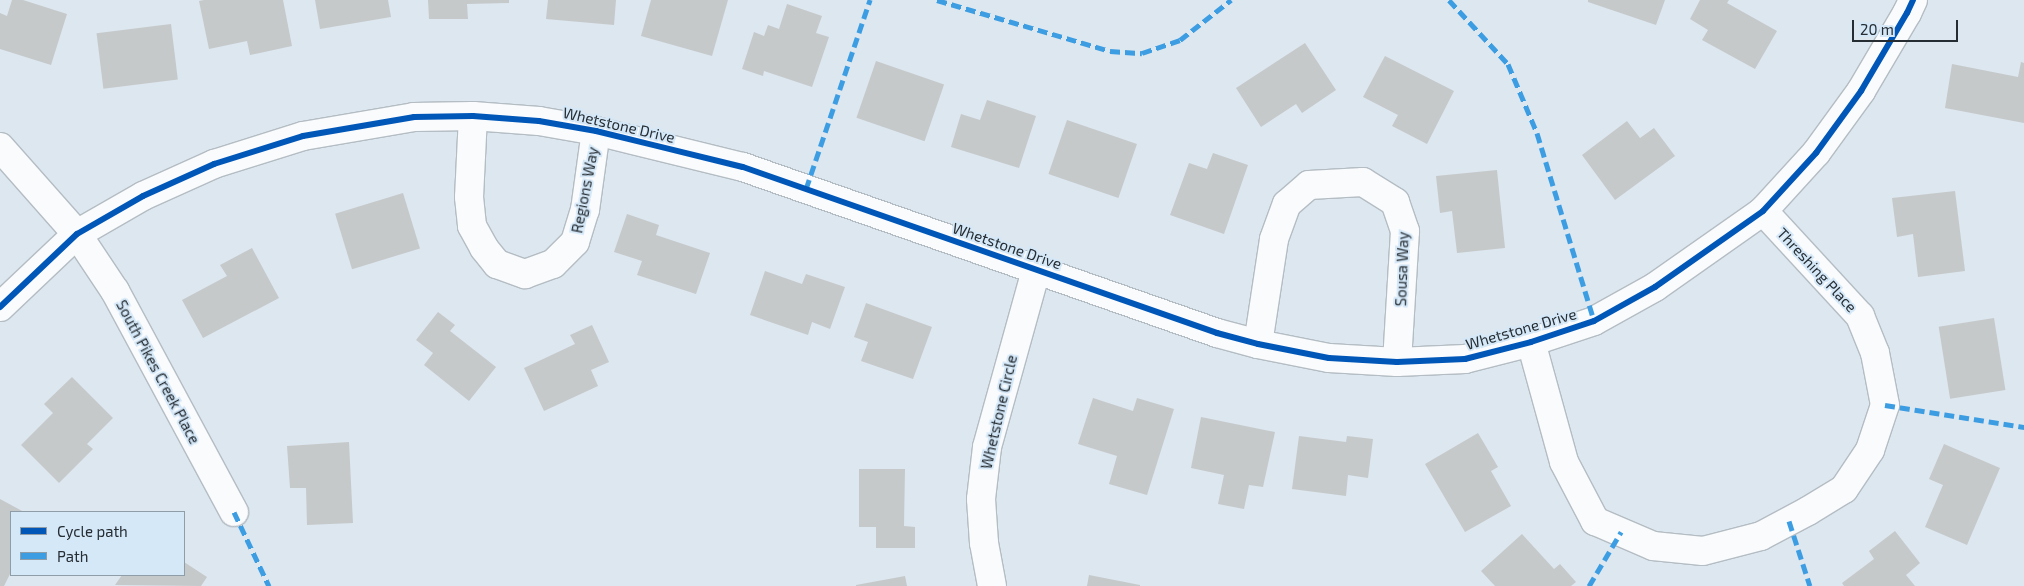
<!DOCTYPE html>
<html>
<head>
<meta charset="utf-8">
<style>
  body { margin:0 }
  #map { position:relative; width:2024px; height:586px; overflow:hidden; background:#dde7f0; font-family:"Exo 2",sans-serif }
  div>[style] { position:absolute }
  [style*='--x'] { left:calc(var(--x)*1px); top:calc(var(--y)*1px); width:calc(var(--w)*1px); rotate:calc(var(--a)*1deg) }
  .building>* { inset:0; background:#c6c9ca; transform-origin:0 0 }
  .roads { filter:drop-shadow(1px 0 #b4bdc3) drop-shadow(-1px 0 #b4bdc3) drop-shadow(0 1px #b4bdc3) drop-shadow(0 -1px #b4bdc3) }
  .street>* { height:28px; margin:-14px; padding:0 14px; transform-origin:14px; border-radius:14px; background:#fafbfd }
  .quiet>* { height:5px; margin-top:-2.5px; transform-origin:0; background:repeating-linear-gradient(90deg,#3c9de2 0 10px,transparent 0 15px) }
  .cycleway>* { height:6px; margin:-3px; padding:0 3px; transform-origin:3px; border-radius:3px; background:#0057b8 }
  span { translate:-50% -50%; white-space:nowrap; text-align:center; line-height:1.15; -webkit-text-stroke:4px #d5e8f8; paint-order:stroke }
  .street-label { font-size:15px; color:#262d33 }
  .legend { position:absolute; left:10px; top:511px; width:175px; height:65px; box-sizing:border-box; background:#d5e8f8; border:1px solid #8f9da9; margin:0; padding:6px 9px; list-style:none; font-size:15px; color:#262d33 }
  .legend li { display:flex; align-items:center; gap:10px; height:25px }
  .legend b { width:25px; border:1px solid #8f9da9 }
  .scale { position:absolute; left:1852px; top:20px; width:106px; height:22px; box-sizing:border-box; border:2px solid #262d33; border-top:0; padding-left:6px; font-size:15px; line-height:18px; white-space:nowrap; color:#262d33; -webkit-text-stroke:4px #d5e8f8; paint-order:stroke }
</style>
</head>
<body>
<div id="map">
  <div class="building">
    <i style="clip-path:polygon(12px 0,23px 0,67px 14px,51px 65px,0 49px,0 13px,7px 16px)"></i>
    <i style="clip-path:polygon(204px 0,283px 0,292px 46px,250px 55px,247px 41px,209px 49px,199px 1px)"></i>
    <i style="clip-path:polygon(315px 0,388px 0,391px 17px,320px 29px)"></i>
    <i style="clip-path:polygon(428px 0,509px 0,509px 3px,467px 4px,468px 19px,429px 19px)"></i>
    <i style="clip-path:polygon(548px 0,616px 0,614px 25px,546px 19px)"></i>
    <i style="clip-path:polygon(651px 0,728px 0,712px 56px,641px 36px)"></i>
    <i style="clip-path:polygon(1588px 0,1665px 0,1656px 25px,1588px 2px)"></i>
    <i style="clip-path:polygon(1700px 0,1729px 0,1727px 3px,1777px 31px,1755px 69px,1702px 40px,1708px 30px,1690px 19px)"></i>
    <i style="clip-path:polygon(787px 4px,822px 16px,816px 33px,829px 37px,812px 87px,764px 71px,763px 76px,742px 69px,754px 32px,764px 36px,768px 25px,779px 29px)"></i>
    <i style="left:171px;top:24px;width:56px;height:75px;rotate:83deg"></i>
    <i style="clip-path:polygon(1305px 43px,1336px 90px,1302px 113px,1296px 104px,1261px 127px,1236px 88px)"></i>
    <i style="clip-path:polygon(1385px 56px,1454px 91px,1427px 144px,1392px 126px,1398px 115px,1363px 97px)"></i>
    <i style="left:876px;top:61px;width:72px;height:60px;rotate:19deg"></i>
    <i style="clip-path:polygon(2021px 62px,2024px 63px,2024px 123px,1945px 108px,1952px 64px,2018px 77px)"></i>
    <i style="clip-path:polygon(987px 100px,1036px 116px,1019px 168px,951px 147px,961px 114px,980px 120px)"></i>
    <i style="left:1067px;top:120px;width:74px;height:57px;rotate:19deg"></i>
    <i style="clip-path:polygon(1627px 121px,1640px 138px,1654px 128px,1675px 156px,1615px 200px,1582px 155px)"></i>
    <i style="clip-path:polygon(1213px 153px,1248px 165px,1224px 234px,1170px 215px,1189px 163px,1207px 169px)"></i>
    <i style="clip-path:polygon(1497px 170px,1505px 248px,1457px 253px,1452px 211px,1440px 213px,1436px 176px)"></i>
    <i style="clip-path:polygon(1955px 191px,1965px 271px,1918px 277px,1913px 234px,1897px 237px,1892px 198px)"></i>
    <i style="left:403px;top:193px;width:58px;height:71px;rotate:73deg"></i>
    <i style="clip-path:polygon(627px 214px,659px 225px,656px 235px,710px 253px,696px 294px,637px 275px,642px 261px,614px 252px)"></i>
    <i style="clip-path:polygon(252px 248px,279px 298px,203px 338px,182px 300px,227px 276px,220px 265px)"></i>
    <i style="clip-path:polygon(765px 271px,802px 284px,806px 274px,845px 287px,830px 329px,812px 322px,808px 335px,750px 315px)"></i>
    <i style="clip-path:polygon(866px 303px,932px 327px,913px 379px,861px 361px,868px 342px,854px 337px)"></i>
    <i style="clip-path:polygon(438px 312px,455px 325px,450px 331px,496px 367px,469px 401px,424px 365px,433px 353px,416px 340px)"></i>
    <i style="left:1994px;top:318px;width:73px;height:56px;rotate:81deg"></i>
    <i style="clip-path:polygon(592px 325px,609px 362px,591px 370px,598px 386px,544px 411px,524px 368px,575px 344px,570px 335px)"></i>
    <i style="clip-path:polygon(72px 377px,113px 418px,87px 444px,93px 449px,59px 483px,21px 445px,53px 413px,44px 404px)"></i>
    <i style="clip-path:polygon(1093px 398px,1133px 411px,1137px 398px,1174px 409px,1147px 495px,1109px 484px,1117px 456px,1078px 444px)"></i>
    <i style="clip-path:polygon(1201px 417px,1275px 432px,1263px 487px,1249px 485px,1244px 509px,1218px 504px,1224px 475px,1191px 468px)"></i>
    <i style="clip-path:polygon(1478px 433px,1498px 467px,1491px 471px,1511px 506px,1465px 532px,1425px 464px)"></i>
    <i style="clip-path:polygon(1299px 436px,1346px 442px,1347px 436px,1373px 439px,1368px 478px,1348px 475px,1346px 496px,1292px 489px)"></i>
    <i style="clip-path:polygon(349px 442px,353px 523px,307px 525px,306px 488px,290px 488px,287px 446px)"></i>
    <i style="clip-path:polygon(1944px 444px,2000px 468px,1967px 545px,1925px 527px,1943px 485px,1929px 479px)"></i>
    <i style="clip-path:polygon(859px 469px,905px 469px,904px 526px,915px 527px,915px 548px,876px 548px,876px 527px,859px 527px)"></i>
    <i style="clip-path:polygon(0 499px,24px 512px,11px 512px,11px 572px,4px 586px,0 586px)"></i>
    <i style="clip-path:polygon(1895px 531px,1920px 563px,1906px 575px,1915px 586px,1844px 586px,1842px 583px,1874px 559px,1869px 551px)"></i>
    <i style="clip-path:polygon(1522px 534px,1554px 569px,1560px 564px,1576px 582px,1571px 586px,1495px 586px,1481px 571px)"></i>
    <i style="clip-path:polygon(184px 562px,207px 577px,201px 586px,115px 585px,122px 575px,184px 575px)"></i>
    <i style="clip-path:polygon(1089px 575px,1140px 585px,1140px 586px,1087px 586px)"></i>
    <i style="clip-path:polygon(905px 576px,907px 586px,856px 586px,856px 585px)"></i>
  </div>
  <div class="roads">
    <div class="street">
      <i style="--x:473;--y:116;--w:81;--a:92.8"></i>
      <i style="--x:469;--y:197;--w:29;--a:84"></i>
      <i style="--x:472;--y:226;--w:25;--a:61"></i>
      <i style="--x:484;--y:248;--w:21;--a:51"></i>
      <i style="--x:497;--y:264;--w:30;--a:20"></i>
      <i style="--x:525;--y:274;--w:30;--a:-20"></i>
      <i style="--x:553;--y:264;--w:31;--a:-45"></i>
      <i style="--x:575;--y:242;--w:34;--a:-73"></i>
      <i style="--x:585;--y:210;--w:80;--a:-82.1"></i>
      <i style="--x:0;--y:147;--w:116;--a:48.5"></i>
      <i style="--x:77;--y:234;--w:69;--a:56.3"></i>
      <i style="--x:115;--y:291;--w:251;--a:61.7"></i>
      <i style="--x:0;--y:307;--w:106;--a:-43.5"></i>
      <i style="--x:77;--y:234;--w:76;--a:-29.9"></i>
      <i style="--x:143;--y:196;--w:78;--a:-24.3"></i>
      <i style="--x:214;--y:164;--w:93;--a:-17.5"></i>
      <i style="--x:303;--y:136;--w:113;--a:-9.7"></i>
      <i style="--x:414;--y:117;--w:59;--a:-1"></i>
      <i style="--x:473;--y:116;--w:66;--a:4.3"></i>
      <i style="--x:539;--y:121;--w:58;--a:10"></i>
      <i style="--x:596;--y:131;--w:151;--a:13.8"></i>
      <i style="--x:743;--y:167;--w:502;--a:19.3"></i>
      <i style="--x:1217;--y:333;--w:42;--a:15"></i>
      <i style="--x:1258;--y:344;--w:72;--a:11.2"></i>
      <i style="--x:1329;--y:358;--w:68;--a:3.4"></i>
      <i style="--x:1397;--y:362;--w:68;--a:-2.5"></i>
      <i style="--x:1465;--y:359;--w:68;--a:-14.4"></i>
      <i style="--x:1531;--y:342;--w:66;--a:-18.4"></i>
      <i style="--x:1594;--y:321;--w:70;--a:-29.1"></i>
      <i style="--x:1655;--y:287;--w:132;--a:-35.1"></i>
      <i style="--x:1763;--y:211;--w:79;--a:-47.6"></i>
      <i style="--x:1816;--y:153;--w:77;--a:-54"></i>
      <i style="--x:1861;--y:91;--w:91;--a:-59.5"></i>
      <i style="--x:1907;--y:13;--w:14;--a:-65"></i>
      <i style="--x:1531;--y:342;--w:124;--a:74.6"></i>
      <i style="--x:1564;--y:462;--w:67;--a:62.3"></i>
      <i style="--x:1595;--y:521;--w:63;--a:23.3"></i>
      <i style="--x:1653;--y:546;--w:50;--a:5.7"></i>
      <i style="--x:1703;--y:551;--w:60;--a:-14.5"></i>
      <i style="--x:1761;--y:536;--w:53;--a:-28"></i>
      <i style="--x:1808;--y:511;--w:42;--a:-31.4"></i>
      <i style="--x:1844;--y:489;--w:47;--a:-56.3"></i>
      <i style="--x:1870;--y:450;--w:47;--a:-71.6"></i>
      <i style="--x:1885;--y:405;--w:53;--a:-100.9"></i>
      <i style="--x:1875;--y:353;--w:40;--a:-112"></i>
      <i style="--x:1860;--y:316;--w:143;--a:-132.7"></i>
      <i style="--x:1258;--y:344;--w:106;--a:-81.3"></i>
      <i style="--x:1274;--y:239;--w:37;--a:-70"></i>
      <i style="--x:1287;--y:204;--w:29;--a:-41"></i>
      <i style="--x:1309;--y:185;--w:54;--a:-3.2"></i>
      <i style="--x:1363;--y:182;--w:38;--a:32"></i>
      <i style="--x:1395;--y:202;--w:31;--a:71"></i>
      <i style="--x:1405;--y:231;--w:131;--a:93.5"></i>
      <i style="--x:992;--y:586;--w:44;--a:-100.5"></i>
      <i style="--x:984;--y:543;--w:44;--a:-93.9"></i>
      <i style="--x:981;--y:499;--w:52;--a:-83.4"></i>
      <i style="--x:987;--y:447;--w:184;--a:-74.5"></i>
    </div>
  </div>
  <div class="quiet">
    <i style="--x:937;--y:0;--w:180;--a:16.4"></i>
    <i style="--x:1110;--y:51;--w:32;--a:4"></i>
    <i style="--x:1142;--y:53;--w:40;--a:-18.9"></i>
    <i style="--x:1180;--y:40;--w:65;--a:-38.1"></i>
    <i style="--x:1449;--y:0;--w:87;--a:47.3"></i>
    <i style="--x:1508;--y:64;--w:75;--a:67.2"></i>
    <i style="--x:1537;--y:133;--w:196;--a:73.1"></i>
    <i style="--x:806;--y:189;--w:200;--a:-71.3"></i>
    <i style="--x:1885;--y:405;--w:141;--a:9"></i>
    <i style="--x:234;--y:512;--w:82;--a:64.7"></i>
    <i style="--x:1789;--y:521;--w:68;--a:72.1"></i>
    <i style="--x:1589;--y:586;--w:63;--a:-59.3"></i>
  </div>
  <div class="cycleway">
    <i style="--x:0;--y:307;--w:106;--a:-43.5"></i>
    <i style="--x:77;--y:234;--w:76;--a:-29.9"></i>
    <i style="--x:143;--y:196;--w:78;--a:-24.3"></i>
    <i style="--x:214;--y:164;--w:93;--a:-17.5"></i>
    <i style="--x:303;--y:136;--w:113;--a:-9.7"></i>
    <i style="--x:414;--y:117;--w:59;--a:-1"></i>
    <i style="--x:473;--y:116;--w:66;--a:4.3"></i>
    <i style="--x:539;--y:121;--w:58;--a:10"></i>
    <i style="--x:596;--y:131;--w:151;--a:13.8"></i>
    <i style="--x:743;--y:167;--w:502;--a:19.3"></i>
    <i style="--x:1217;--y:333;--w:42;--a:15"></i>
    <i style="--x:1258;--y:344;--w:72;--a:11.2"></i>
    <i style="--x:1329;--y:358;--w:68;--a:3.4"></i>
    <i style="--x:1397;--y:362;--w:68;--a:-2.5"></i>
    <i style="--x:1465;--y:359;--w:68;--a:-14.4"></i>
    <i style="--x:1531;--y:342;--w:66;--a:-18.4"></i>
    <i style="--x:1594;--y:321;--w:70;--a:-29.1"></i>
    <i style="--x:1655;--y:287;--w:132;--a:-35.1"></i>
    <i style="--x:1763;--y:211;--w:79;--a:-47.6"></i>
    <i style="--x:1816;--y:153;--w:77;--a:-54"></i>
    <i style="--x:1861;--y:91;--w:91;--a:-59.5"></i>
    <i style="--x:1907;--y:13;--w:14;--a:-65"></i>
  </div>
  <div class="street-label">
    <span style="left:619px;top:125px;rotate:13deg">Whetstone Drive</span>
    <span style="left:585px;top:190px;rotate:-79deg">Regions Way</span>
    <span style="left:1007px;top:246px;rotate:19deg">Whetstone Drive</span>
    <span style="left:1402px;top:269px;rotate:-88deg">Sousa Way</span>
    <span style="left:1817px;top:270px;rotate:47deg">Threshing Place</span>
    <span style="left:1521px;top:329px;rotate:-16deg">Whetstone Drive</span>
    <span style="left:158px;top:372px;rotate:62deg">South Pikes Creek Place</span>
    <span style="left:999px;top:412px;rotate:-77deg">Whetstone Circle</span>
  </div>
  <ul class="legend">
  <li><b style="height:6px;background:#0057b8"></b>Cycle path</li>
  <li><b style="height:6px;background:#3c9de2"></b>Path</li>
  </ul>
  <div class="scale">20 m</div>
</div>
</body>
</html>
